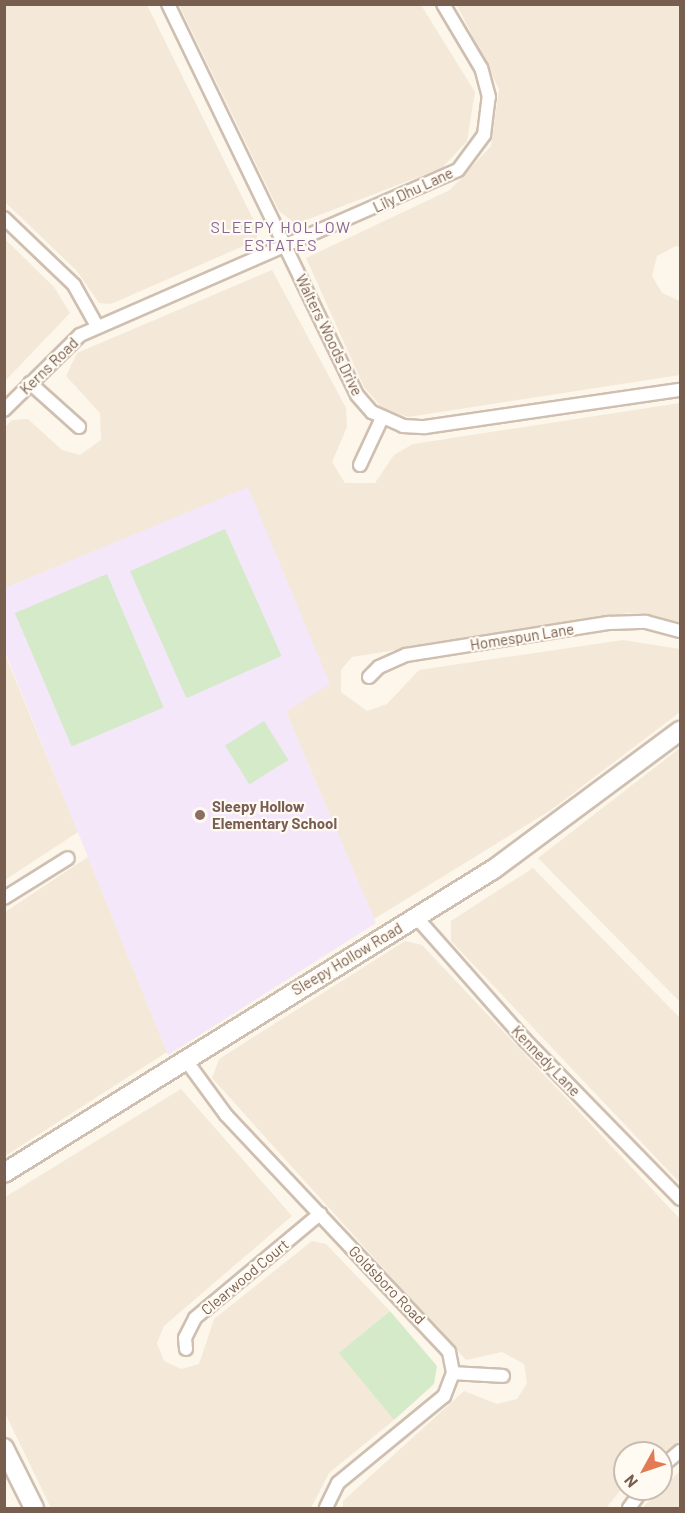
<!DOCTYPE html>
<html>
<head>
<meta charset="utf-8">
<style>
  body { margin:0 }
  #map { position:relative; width:685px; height:1513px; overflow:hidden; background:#fcf6eb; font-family:Barlow,sans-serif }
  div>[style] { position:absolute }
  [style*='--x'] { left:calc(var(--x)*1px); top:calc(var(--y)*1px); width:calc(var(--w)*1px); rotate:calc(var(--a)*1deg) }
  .residential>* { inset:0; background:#f4e9d9 }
  .education>* { inset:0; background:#f3e7f9 }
  .green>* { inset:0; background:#d5eac9; transform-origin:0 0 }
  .roads { filter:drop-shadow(2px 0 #cfbfb0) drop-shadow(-2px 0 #cfbfb0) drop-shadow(0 2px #cfbfb0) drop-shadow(0 -2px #cfbfb0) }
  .street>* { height:12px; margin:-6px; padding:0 6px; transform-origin:6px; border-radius:6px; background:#fff }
  .secondary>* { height:18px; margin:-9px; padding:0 9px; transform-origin:9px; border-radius:9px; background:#fff }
  .dots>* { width:16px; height:16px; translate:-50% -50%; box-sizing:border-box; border:3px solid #fffaf2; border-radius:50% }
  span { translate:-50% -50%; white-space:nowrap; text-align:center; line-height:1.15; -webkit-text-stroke:4.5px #fffaf2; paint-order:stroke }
  .street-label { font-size:15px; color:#785e4e }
  .education-label { font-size:15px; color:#785e54; font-weight:700 }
  .left { translate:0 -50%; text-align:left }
  .neighbourhood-label { font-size:16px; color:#866693; letter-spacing:1.5px }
  .frame { position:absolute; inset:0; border:6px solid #785e4e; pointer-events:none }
  .north { position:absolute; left:613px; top:1441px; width:60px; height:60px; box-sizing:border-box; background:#fffaf2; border:2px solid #c9bcb0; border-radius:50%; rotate:230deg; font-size:16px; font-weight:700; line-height:24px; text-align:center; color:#785e4e }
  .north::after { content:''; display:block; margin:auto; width:21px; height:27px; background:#e27a54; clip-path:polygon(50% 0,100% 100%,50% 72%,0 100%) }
</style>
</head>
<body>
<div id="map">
  <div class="residential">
    <i style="clip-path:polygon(4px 5px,147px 5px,257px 227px,257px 240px,111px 304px,99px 303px,76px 270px,5px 202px)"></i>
    <i style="clip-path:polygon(179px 5px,421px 5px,475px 92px,467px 141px,442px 168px,296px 224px,279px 211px)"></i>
    <i style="clip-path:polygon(457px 5px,680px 5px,680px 247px,676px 246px,657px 256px,652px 276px,662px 293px,680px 301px,680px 375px,408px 417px,382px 408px,364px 387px,306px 258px,450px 190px,491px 146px,499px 89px)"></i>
    <i style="clip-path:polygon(5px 239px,54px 287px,70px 313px,5px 381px)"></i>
    <i style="clip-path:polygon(272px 270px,346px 408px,347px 427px,332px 462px,345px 483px,375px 483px,394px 455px,413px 444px,680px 403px,680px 622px,628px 613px,352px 657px,341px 670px,341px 692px,367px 711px,387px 704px,419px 670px,623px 640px,680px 649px,680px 712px,551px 810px,374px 919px,286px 712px,248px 488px,5px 588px,4px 428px,12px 420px,28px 419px,62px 450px,80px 455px,101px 440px,100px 413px,66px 376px,77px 353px)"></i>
    <i style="clip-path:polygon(4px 652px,78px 832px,5px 880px,4px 880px)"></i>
    <i style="clip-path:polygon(680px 748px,680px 1002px,538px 858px)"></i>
    <i style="clip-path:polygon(88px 857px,167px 1052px,5px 1156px,5px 912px)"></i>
    <i style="clip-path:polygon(533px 868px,680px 1018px,680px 1183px,451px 941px,451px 921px)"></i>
    <i style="clip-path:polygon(405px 941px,422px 945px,680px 1219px,680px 1442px,661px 1453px,625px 1453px,625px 1485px,606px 1508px,343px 1508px,343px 1501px,464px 1391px,497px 1404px,517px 1399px,527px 1383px,524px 1364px,502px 1352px,466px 1360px,212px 1078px,219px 1059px)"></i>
    <i style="clip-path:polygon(181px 1089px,292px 1216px,164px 1326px,157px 1343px,164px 1361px,181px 1369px,199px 1364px,214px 1319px,312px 1241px,326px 1244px,390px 1311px,340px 1353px,394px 1420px,329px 1473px,311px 1508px,51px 1508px,5px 1413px,5px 1197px)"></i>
    <i style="clip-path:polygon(680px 1471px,680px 1508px,642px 1508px)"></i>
  </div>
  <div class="education">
    <i style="clip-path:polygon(248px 487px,330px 684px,286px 712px,376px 923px,168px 1055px,5px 652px,5px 588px)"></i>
  </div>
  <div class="green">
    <i style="left:225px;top:529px;width:139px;height:104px;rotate:66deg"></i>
    <i style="left:107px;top:574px;width:145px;height:100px;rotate:67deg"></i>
    <i style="left:264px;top:721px;width:46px;height:46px;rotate:58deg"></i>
    <i style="clip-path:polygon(390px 1311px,437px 1366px,434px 1384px,394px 1420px,339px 1353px)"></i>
  </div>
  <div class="roads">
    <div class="street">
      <i style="--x:168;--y:4;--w:434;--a:64.2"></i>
      <i style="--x:357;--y:395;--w:23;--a:49"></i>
      <i style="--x:372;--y:412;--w:34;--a:24"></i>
      <i style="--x:403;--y:426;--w:22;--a:3"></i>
      <i style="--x:425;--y:427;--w:258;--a:-8.3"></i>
      <i style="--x:4;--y:218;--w:97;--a:43.7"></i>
      <i style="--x:74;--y:285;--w:47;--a:60.7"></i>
      <i style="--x:30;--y:383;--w:66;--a:41.9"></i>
      <i style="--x:4;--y:410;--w:107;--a:-44.6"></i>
      <i style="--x:80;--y:335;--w:412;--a:-23.6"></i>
      <i style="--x:458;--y:170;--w:44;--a:-53.4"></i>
      <i style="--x:484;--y:135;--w:38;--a:-83"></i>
      <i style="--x:489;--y:97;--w:30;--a:-105"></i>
      <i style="--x:481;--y:68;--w:74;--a:-120.7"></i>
      <i style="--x:360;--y:465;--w:52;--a:-64.9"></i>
      <i style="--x:369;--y:677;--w:14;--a:-45"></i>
      <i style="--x:379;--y:667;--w:30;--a:-24"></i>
      <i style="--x:406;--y:655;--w:206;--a:-9"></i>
      <i style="--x:609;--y:623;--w:37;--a:-2"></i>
      <i style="--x:646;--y:622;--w:35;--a:15"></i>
      <i style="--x:4;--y:898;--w:75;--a:-32"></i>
      <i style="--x:417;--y:918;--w:163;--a:48.5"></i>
      <i style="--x:525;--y:1040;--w:222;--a:45.7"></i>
      <i style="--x:185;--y:1059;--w:69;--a:53.8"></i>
      <i style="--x:226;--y:1115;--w:325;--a:46.7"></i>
      <i style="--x:449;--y:1352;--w:21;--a:79"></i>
      <i style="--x:453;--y:1373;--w:25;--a:111"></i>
      <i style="--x:444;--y:1396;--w:137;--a:140.6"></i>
      <i style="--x:338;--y:1483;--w:28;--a:116"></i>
      <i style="--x:186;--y:1349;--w:11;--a:-95"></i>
      <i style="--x:185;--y:1338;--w:22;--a:-63"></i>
      <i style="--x:195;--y:1318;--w:163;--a:-39.8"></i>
      <i style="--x:453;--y:1373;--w:50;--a:3.4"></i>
      <i style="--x:661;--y:1467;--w:25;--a:-40"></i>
      <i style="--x:629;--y:1508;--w:24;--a:-54"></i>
    </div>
    <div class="secondary">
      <i style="--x:4;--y:1173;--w:577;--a:-31.82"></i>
      <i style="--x:494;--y:869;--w:232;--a:-36.6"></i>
      <i style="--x:4;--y:1448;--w:67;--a:63.4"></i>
    </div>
  </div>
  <div class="dots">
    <i style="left:200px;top:815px;background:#8d6e63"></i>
  </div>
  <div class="street-label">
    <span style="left:413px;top:190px;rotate:-25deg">Lily Dhu Lane</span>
    <span style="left:329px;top:335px;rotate:64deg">Walters Woods Drive</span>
    <span style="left:49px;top:366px;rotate:-44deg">Kerns Road</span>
    <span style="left:522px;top:637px;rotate:-9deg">Homespun Lane</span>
    <span style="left:347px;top:959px;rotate:-31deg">Sleepy Hollow Road</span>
    <span style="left:546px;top:1061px;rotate:46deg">Kennedy Lane</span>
    <span style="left:245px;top:1277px;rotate:-40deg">Clearwood Court</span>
    <span style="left:387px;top:1285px;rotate:46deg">Goldsboro Road</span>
  </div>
  <div class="education-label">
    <span class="left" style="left:212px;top:815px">Sleepy Hollow<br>Elementary School</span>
  </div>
  <div class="neighbourhood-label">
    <span style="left:281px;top:236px">SLEEPY HOLLOW<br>ESTATES</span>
  </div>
  <div class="frame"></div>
  <div class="north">N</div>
</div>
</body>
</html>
